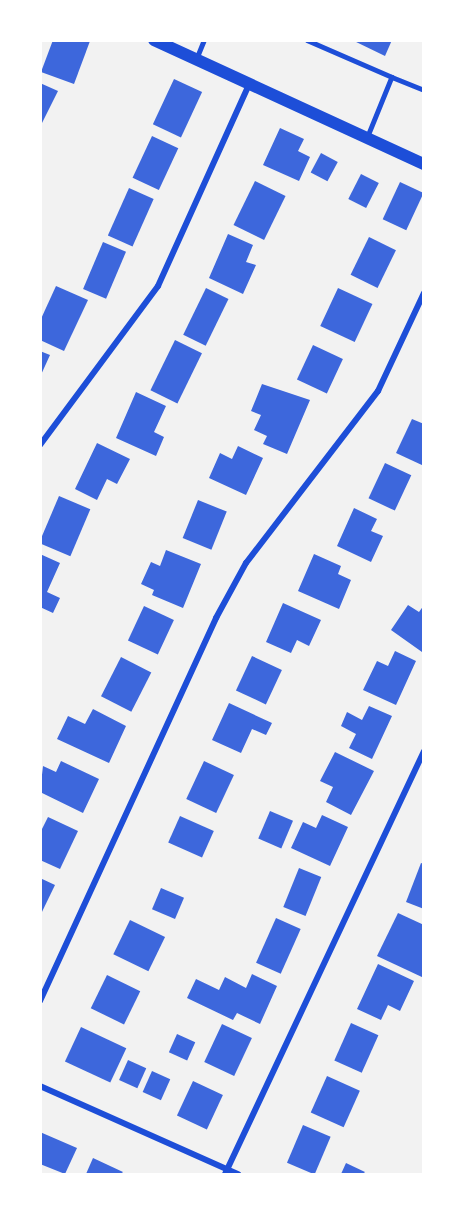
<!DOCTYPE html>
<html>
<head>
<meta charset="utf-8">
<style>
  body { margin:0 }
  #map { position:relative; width:464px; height:1215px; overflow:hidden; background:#f2f2f2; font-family:Raleway,sans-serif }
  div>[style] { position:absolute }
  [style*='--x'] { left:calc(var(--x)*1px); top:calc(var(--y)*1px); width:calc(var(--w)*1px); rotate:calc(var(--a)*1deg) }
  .building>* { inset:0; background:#3d67dc; transform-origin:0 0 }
  .service>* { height:4.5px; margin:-2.25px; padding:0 2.25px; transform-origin:2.25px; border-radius:2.25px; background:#1d4ed8 }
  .minor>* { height:6px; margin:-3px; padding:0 3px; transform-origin:3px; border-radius:3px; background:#1d4ed8 }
  .secondary>* { height:12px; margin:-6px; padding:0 6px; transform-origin:6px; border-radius:6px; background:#1d4ed8 }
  span { translate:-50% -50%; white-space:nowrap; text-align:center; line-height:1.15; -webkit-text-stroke:5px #fff; paint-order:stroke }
  .frame { position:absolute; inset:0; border:42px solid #fff; pointer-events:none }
</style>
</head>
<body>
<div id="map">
  <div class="building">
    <i style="clip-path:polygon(53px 40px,90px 41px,74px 84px,41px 72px)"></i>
    <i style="clip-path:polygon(352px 40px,392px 40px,385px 56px)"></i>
    <i style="left:174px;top:79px;width:31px;height:50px;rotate:25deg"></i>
    <i style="clip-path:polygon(40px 83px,58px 91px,40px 127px)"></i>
    <i style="clip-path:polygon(280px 128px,304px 139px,298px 151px,310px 157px,299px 181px,263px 165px)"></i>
    <i style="left:152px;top:136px;width:29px;height:46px;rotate:25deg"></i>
    <i style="left:321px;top:153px;width:19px;height:22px;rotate:28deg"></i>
    <i style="left:361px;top:174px;width:20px;height:28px;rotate:27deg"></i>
    <i style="left:255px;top:181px;width:34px;height:49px;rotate:26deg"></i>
    <i style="left:400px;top:182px;width:26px;height:41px;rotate:25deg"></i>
    <i style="left:129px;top:188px;width:27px;height:52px;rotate:24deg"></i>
    <i style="clip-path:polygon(228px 234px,253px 245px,246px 262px,256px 265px,243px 294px,209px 278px)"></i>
    <i style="left:369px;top:237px;width:30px;height:42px;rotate:26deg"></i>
    <i style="left:103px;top:242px;width:25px;height:51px;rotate:23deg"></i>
    <i style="clip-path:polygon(56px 286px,88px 300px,64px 351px,40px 340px,40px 321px)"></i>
    <i style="left:206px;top:288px;width:25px;height:52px;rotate:26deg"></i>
    <i style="left:338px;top:288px;width:38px;height:42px;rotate:25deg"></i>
    <i style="left:175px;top:340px;width:30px;height:56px;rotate:26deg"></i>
    <i style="left:313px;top:345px;width:33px;height:38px;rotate:25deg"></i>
    <i style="clip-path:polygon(40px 351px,50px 355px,40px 377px)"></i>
    <i style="clip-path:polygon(262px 384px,310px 400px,287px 454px,263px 444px,267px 436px,254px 430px,261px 415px,251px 411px)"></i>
    <i style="clip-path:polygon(136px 392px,166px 406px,154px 432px,164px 437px,156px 456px,116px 438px)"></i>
    <i style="clip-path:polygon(412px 419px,424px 424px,424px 466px,396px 453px)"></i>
    <i style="clip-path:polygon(97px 443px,130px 459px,117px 484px,107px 479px,97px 500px,75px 489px)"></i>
    <i style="clip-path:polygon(238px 446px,263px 458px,246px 495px,209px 478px,220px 453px,232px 459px)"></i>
    <i style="left:385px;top:463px;width:29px;height:39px;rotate:25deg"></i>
    <i style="left:59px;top:496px;width:34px;height:51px;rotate:23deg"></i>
    <i style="left:198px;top:500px;width:31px;height:41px;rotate:22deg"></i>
    <i style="clip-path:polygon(354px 508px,377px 519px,371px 531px,383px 536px,371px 562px,337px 546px)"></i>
    <i style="clip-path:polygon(166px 550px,201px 564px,183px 608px,152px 595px,154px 590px,141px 584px,151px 562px,160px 566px)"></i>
    <i style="clip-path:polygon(40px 554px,60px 563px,47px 592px,60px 598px,53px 613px,40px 607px)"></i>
    <i style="clip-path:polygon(314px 554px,341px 566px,338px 574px,351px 580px,339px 609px,298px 591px)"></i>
    <i style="clip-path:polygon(283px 603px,321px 620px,309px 646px,297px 640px,291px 653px,266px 642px)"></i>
    <i style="clip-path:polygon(408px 605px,419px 612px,424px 605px,422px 652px,391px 630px)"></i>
    <i style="left:144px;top:606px;width:33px;height:38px;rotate:25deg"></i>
    <i style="clip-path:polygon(395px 651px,416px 661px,396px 705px,363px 690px,377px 661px,388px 666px)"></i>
    <i style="left:252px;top:656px;width:33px;height:38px;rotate:25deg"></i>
    <i style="left:121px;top:657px;width:34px;height:44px;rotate:27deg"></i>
    <i style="clip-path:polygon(229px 703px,272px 723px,266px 735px,252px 729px,241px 753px,212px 740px)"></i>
    <i style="clip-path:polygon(369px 706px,392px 716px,372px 759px,349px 748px,356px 734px,341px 726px,347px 712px,362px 720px)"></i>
    <i style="clip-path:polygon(93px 709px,126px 726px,109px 763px,57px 739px,68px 716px,85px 724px)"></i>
    <i style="clip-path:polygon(335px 752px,374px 771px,351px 815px,326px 802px,333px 787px,320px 781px)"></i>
    <i style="clip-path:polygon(61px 761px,99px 779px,83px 813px,40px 792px,43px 766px,56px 772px)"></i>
    <i style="left:204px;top:761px;width:33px;height:42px;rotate:25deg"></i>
    <i style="left:270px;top:811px;width:25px;height:30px;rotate:23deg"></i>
    <i style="clip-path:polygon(322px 815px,348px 827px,330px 866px,291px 848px,303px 822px,316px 828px)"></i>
    <i style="left:180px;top:816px;width:37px;height:29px;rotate:24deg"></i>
    <i style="clip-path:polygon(48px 817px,78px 831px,60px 869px,40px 860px,40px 833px)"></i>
    <i style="clip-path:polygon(421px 863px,424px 864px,424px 909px,406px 902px)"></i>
    <i style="left:299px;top:868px;width:24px;height:42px;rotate:22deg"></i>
    <i style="clip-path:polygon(40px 878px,55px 885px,40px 916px)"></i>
    <i style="left:161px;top:888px;width:25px;height:23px;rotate:23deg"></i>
    <i style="clip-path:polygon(398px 913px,424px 925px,424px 978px,377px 956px)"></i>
    <i style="left:276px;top:918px;width:27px;height:49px;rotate:24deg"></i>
    <i style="left:130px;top:920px;width:39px;height:38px;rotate:26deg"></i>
    <i style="clip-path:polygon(378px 964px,414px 981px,400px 1011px,388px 1005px,381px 1020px,357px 1009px)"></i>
    <i style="clip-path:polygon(252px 974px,277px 986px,260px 1024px,237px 1013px,233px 1020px,187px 998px,196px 979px,219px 990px,225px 977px,246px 988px)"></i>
    <i style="left:107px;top:975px;width:37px;height:37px;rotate:26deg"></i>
    <i style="left:351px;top:1023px;width:30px;height:41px;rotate:24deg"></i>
    <i style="left:222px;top:1024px;width:33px;height:42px;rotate:25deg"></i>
    <i style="left:81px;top:1027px;width:50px;height:38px;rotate:25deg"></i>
    <i style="left:177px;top:1034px;width:20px;height:20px;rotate:24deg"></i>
    <i style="left:128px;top:1060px;width:20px;height:22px;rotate:24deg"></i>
    <i style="left:152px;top:1071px;width:20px;height:23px;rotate:24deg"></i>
    <i style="left:327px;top:1076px;width:36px;height:40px;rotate:24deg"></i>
    <i style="left:193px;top:1081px;width:33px;height:38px;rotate:25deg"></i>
    <i style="left:303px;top:1125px;width:30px;height:41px;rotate:23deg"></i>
    <i style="clip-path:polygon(40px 1132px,77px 1148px,65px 1174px,40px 1164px)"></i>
    <i style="clip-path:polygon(93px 1158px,123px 1172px,121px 1174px,86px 1174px)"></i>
    <i style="clip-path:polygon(346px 1163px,365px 1172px,363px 1174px,341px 1174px)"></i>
  </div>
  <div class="service">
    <i style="--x:307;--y:40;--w:93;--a:23.5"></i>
    <i style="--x:392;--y:77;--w:64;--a:112.1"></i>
    <i style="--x:197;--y:57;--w:18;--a:-68"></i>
    <i style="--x:392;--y:77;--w:35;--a:22"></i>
  </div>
  <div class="minor">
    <i style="--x:40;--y:445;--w:198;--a:-53.4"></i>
    <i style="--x:158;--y:286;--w:222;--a:-65.7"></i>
    <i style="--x:40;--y:1001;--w:422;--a:-65.3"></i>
    <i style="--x:216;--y:618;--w:63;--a:-61.4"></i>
    <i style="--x:246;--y:563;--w:217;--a:-52.5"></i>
    <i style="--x:378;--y:391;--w:108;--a:-64.9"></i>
    <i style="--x:40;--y:1086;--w:217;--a:24"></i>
    <i style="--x:225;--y:1174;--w:467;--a:-64.8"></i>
  </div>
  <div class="secondary">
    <i style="--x:154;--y:40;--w:297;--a:24.7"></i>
  </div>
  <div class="frame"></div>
</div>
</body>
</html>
